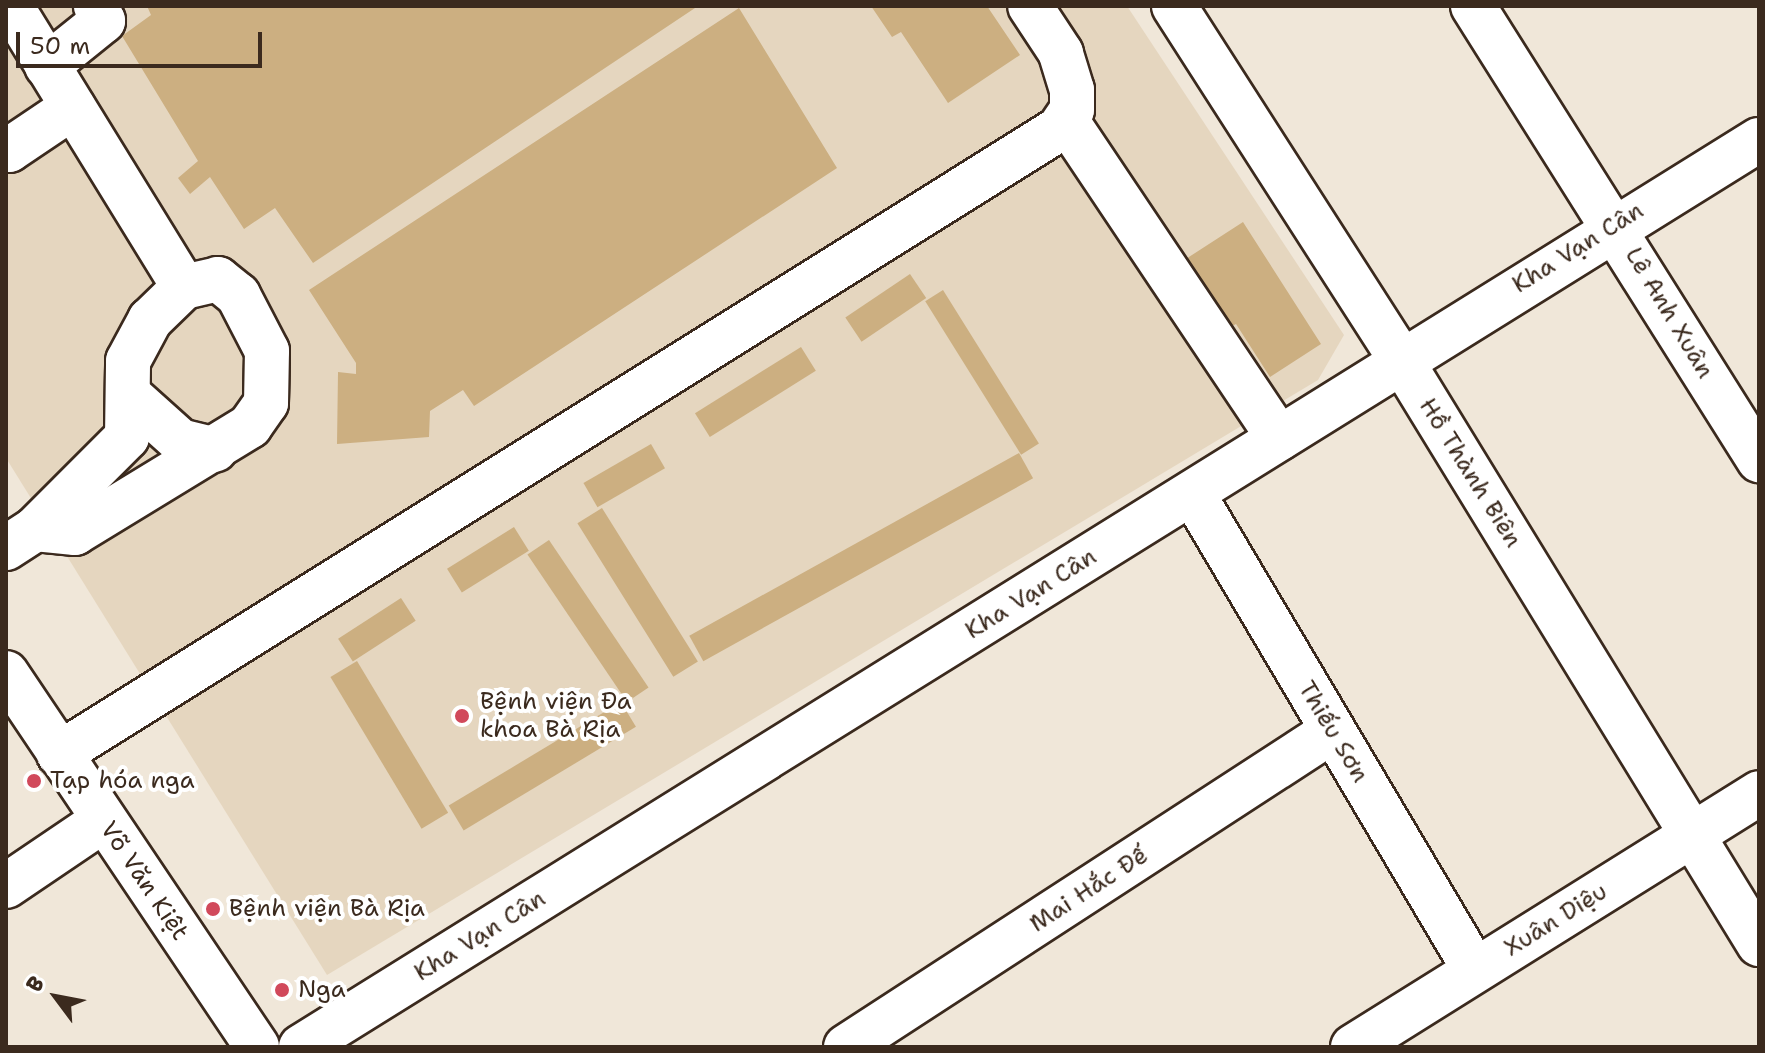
<!DOCTYPE html>
<html>
<head>
<meta charset="utf-8">
<style>
  body { margin:0 }
  #map { position:relative; width:1765px; height:1053px; overflow:hidden; background:#f0e7d9; font-family:"Shantell Sans",sans-serif }
  div>[style] { position:absolute }
  [style*='--x'] { left:calc(var(--x)*1px); top:calc(var(--y)*1px); width:calc(var(--w)*1px); rotate:calc(var(--a)*1deg) }
  .built>* { inset:0; background:#e5d6bf }
  .building>* { inset:0; background:#ccaf81; transform-origin:0 0 }
  .roads { filter:drop-shadow(2px 0 #3b2a1e) drop-shadow(-2px 0 #3b2a1e) drop-shadow(0 2px #3b2a1e) drop-shadow(0 -2px #3b2a1e) }
  .minor>* { height:44px; margin:-22px; padding:0 22px; transform-origin:22px; border-radius:22px; background:#fff }
  .dots>* { width:22px; height:22px; translate:-50% -50%; box-sizing:border-box; border:4px solid #fff; border-radius:50% }
  span { translate:-50% -50%; white-space:nowrap; text-align:center; line-height:1.15; -webkit-text-stroke:8px #fff; paint-order:stroke }
  .street-label { font-size:24px; color:#3b2a1e }
  .poi-label { font-size:24px; color:#3b2a1e }
  .left { translate:0 -50%; text-align:left }
  .frame { position:absolute; inset:0; border:8px solid #3b2a1e; pointer-events:none }
  .north { position:absolute; left:16px; top:957px; width:80px; height:80px; -webkit-text-stroke:6px #fff; paint-order:stroke; rotate:302deg; font-size:22px; font-weight:700; line-height:32px; text-align:center; color:#3b2a1e }
  .north::after { content:''; display:block; margin:auto; width:28px; height:36px; background:#3b2a1e; clip-path:polygon(50% 0,100% 100%,50% 72%,0 100%) }
  .scale { position:absolute; left:16px; top:32px; width:246px; height:36px; box-sizing:border-box; border:4px solid #3b2a1e; border-top:0; padding-left:10px; font-size:24px; line-height:28px; white-space:nowrap; color:#3b2a1e; -webkit-text-stroke:6px #fff; paint-order:stroke }
</style>
</head>
<body>
<div id="map">
  <div class="built">
    <i style="clip-path:polygon(6px 6px,1127px 6px,1344px 335px,1318px 380px,327px 975px,6px 458px)"></i>
  </div>
  <div class="building">
    <i style="clip-path:polygon(147px 6px,698px 6px,313px 263px,275px 208px,244px 229px,210px 177px,190px 194px,178px 178px,198px 161px,122px 36px,151px 15px)"></i>
    <i style="clip-path:polygon(871px 6px,987px 6px,1020px 55px,948px 103px,901px 32px,892px 37px)"></i>
    <i style="clip-path:polygon(739px 8px,837px 168px,474px 406px,463px 390px,430px 411px,429px 437px,337px 444px,338px 372px,356px 374px,356px 363px,309px 290px)"></i>
    <i style="clip-path:polygon(1243px 222px,1321px 344px,1270px 377px,1236px 324px,1230px 327px,1175px 266px)"></i>
    <i style="left:910px;top:274px;width:29px;height:78px;rotate:56deg"></i>
    <i style="left:943px;top:290px;width:181px;height:21px;rotate:58deg"></i>
    <i style="left:801px;top:347px;width:28px;height:125px;rotate:58deg"></i>
    <i style="left:651px;top:444px;width:28px;height:78px;rotate:60deg"></i>
    <i style="left:1019px;top:453px;width:29px;height:377px;rotate:61deg"></i>
    <i style="left:602px;top:508px;width:181px;height:29px;rotate:58deg"></i>
    <i style="left:514px;top:527px;width:28px;height:79px;rotate:58deg"></i>
    <i style="left:549px;top:540px;width:178px;height:26px;rotate:56deg"></i>
    <i style="left:401px;top:598px;width:27px;height:75px;rotate:57deg"></i>
    <i style="left:357px;top:661px;width:177px;height:31px;rotate:59deg"></i>
    <i style="left:621px;top:702px;width:29px;height:201px;rotate:59deg"></i>
  </div>
  <div class="roads">
    <div class="minor">
      <i style="--x:11;--y:6;--w:330;--a:58.4"></i>
      <i style="--x:1174;--y:6;--w:421;--a:57.3"></i>
      <i style="--x:1401;--y:360;--w:685;--a:58.49"></i>
      <i style="--x:1473;--y:6;--w:537;--a:57.79"></i>
      <i style="--x:47;--y:66;--w:72;--a:-38.8"></i>
      <i style="--x:103;--y:21;--w:17;--a:-115"></i>
      <i style="--x:1066;--y:120;--w:383;--a:56.2"></i>
      <i style="--x:6;--y:146;--w:5;--a:53"></i>
      <i style="--x:9;--y:150;--w:77;--a:-33.9"></i>
      <i style="--x:129;--y:395;--w:69;--a:42"></i>
      <i style="--x:180;--y:441;--w:36;--a:14"></i>
      <i style="--x:1193;--y:494;--w:553;--a:59.36"></i>
      <i style="--x:6;--y:548;--w:35;--a:-33"></i>
      <i style="--x:35;--y:529;--w:130;--a:-45"></i>
      <i style="--x:127;--y:437;--w:76;--a:-89.2"></i>
      <i style="--x:128;--y:361;--w:47;--a:-61.8"></i>
      <i style="--x:150;--y:320;--w:47;--a:-44.1"></i>
      <i style="--x:184;--y:287;--w:35;--a:-13"></i>
      <i style="--x:218;--y:279;--w:26;--a:39"></i>
      <i style="--x:238;--y:295;--w:63;--a:62.6"></i>
      <i style="--x:267;--y:351;--w:52;--a:91.1"></i>
      <i style="--x:266;--y:403;--w:28;--a:125"></i>
      <i style="--x:250;--y:426;--w:205;--a:148.6"></i>
      <i style="--x:75;--y:533;--w:40;--a:-174.3"></i>
      <i style="--x:6;--y:673;--w:450;--a:56.1"></i>
      <i style="--x:59;--y:754;--w:1179;--a:-32.01"></i>
      <i style="--x:1059;--y:129;--w:23;--a:-56"></i>
      <i style="--x:1072;--y:110;--w:20;--a:-90"></i>
      <i style="--x:1072;--y:90;--w:39;--a:-107"></i>
      <i style="--x:1061;--y:53;--w:56;--a:-123.4"></i>
      <i style="--x:6;--y:886;--w:116;--a:-34.1"></i>
      <i style="--x:301;--y:1047;--w:1717;--a:-31.89"></i>
      <i style="--x:846;--y:1047;--w:580;--a:-33.03"></i>
      <i style="--x:1353;--y:1047;--w:479;--a:-32"></i>
    </div>
  </div>
  <div class="dots">
    <i style="left:462px;top:716px;background:#d1495b"></i>
    <i style="left:34px;top:781px;background:#d1495b"></i>
    <i style="left:213px;top:909px;background:#d1495b"></i>
    <i style="left:282px;top:990px;background:#d1495b"></i>
  </div>
  <div class="street-label">
    <span style="left:1578px;top:248px;rotate:-32deg">Kha Vạn Cân</span>
    <span style="left:1669px;top:313px;rotate:59deg">Lê Anh Xuân</span>
    <span style="left:1470px;top:473px;rotate:58deg">Hồ Thành Biên</span>
    <span style="left:1031px;top:594px;rotate:-32deg">Kha Vạn Cân</span>
    <span style="left:1333px;top:732px;rotate:59deg">Thiếu Sơn</span>
    <span style="left:144px;top:881px;rotate:56deg">Võ Văn Kiệt</span>
    <span style="left:1089px;top:890px;rotate:-33deg">Mai Hắc Đế</span>
    <span style="left:1556px;top:920px;rotate:-32deg">Xuân Diệu</span>
    <span style="left:480px;top:936px;rotate:-32deg">Kha Vạn Cân</span>
  </div>
  <div class="poi-label">
    <span class="left" style="left:480px;top:716px">Bệnh viện Đa<br>khoa Bà Rịa</span>
    <span class="left" style="left:50px;top:781px">Tạp hóa nga</span>
    <span class="left" style="left:229px;top:909px">Bệnh viện Bà Rịa</span>
    <span class="left" style="left:298px;top:990px">Nga</span>
  </div>
  <div class="frame"></div>
  <div class="north">B</div>
  <div class="scale">50 m</div>
</div>
</body>
</html>
